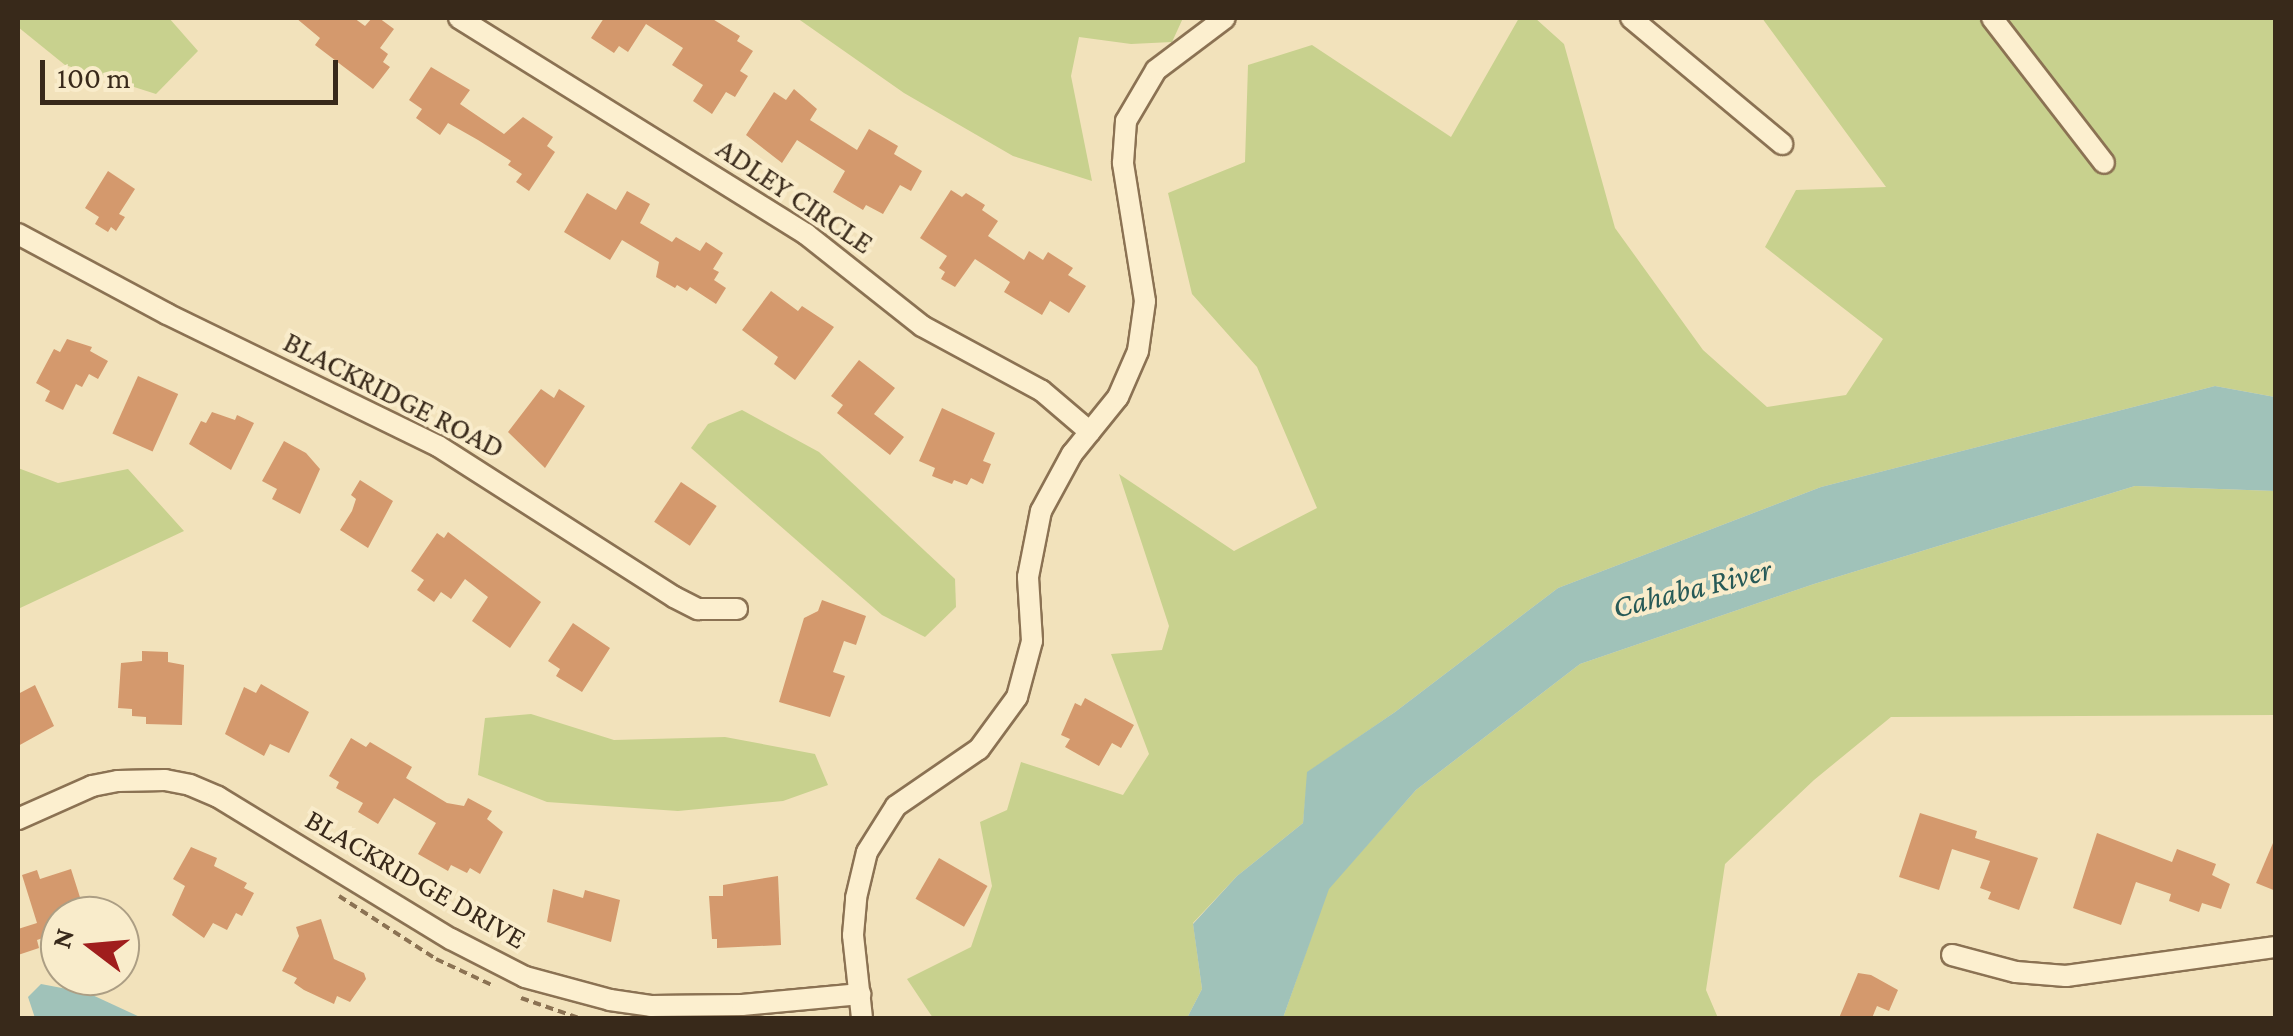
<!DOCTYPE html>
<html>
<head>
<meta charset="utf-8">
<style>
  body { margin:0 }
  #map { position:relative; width:2293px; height:1036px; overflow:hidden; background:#f2e2bb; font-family:"Crimson Pro",serif }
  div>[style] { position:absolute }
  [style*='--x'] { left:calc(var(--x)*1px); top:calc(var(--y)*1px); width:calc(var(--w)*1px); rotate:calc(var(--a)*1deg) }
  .green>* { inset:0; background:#c8d18e }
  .water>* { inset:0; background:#a0c2b9 }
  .building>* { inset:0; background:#d4996d; transform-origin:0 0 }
  .path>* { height:4px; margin-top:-2px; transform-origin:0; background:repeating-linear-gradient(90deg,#8b7253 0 8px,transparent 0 13px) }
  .roads { filter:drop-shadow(2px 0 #8b7253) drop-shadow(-2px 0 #8b7253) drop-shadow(0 2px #8b7253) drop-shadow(0 -2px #8b7253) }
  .minor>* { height:20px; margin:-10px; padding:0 10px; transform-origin:10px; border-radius:10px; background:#fcefcf }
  span { translate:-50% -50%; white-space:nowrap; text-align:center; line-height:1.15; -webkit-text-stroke:8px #f9eccb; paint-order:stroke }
  .street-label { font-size:30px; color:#38291a }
  .water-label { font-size:32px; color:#275a57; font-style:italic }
  .frame { position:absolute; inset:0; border:20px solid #38291a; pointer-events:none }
  .north { position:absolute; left:40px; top:896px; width:100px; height:100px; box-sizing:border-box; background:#f9eccb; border:2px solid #ac9e84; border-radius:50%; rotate:286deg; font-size:28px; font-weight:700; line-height:40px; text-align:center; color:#38291a }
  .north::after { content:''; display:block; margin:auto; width:35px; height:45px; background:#a01e1d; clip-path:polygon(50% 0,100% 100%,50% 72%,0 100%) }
  .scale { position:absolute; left:40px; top:60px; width:298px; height:45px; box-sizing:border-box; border:5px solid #38291a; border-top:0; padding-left:12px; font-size:30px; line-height:35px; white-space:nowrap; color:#38291a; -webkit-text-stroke:8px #f9eccb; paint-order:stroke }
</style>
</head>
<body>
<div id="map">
  <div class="green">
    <i style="clip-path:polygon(18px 18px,169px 18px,198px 51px,156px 94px,65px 65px,18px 27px)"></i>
    <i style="clip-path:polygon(797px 18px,1183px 18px,1172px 42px,1131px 44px,1079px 37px,1071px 76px,1092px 181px,1013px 156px,904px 93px)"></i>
    <i style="clip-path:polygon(1519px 18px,1535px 18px,1564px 44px,1615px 228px,1703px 350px,1767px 407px,1846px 395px,1883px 339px,1765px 247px,1796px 190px,1886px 187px,1762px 18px,2275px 18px,2275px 397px,2215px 386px,1821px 487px,1558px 588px,1395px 712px,1308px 772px,1303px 823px,1237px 876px,1193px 923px,1202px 989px,1187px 1018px,933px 1018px,907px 979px,971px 947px,992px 886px,980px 822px,1007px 810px,1021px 762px,1123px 795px,1149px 754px,1111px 654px,1162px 650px,1169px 626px,1119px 474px,1234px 551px,1317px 508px,1257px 367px,1192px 294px,1168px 193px,1245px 162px,1248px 65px,1312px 45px,1451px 137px)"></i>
    <i style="clip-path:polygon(742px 410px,819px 452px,955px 579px,956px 607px,925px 637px,882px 615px,691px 448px,708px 424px)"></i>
    <i style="clip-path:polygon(18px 468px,58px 483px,128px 469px,184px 531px,18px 609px)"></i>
    <i style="clip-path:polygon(2135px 486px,2275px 491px,2275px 715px,1891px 717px,1814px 780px,1725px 864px,1706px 990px,1718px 1018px,1283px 1018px,1328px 889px,1416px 790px,1580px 664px,1814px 584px)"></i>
    <i style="clip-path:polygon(531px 714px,614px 740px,725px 737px,815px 754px,828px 785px,783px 801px,678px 811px,547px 802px,478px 775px,485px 718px)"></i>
  </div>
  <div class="water">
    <i style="clip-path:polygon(2215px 386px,2275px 397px,2275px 491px,2135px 486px,1814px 584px,1580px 664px,1416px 790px,1329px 889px,1283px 1018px,1187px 1018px,1202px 989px,1193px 924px,1237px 876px,1303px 823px,1307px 772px,1395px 712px,1558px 588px,1821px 487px)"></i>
    <i style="clip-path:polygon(41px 984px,88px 993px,142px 1018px,35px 1018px,28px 997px)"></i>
  </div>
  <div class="building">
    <i style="clip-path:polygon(296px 18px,354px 18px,365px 26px,372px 18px,379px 18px,394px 29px,380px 48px,388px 54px,383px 62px,390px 67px,373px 89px,315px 45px,320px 38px)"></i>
    <i style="clip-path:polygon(604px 18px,711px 18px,740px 36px,737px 41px,753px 51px,740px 71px,748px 76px,735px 97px,726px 92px,712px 114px,693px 101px,703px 85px,672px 65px,683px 48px,646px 24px,628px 52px,619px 46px,614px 53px,591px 38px)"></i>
    <i style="clip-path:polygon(431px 67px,470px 90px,460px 104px,504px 134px,523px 117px,553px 137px,547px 146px,555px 152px,529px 191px,516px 182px,522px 174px,508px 165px,511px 161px,478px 140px,448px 123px,440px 135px,416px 118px,422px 109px,409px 100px)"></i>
    <i style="clip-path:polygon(794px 89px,817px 109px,810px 120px,857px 150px,869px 129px,898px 146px,894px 154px,922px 171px,911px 191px,900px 185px,883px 214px,866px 205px,863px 210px,833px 192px,845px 171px,797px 140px,782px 163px,746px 135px,774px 92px,786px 100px)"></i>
    <i style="clip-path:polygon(108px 171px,135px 189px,119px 214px,125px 217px,116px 231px,111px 227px,108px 232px,95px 224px,99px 217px,85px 208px)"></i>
    <i style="clip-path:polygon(951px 190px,962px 197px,966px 193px,985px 205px,982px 210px,998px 221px,988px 236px,1024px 260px,1029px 251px,1043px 260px,1048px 252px,1073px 268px,1068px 275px,1086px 286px,1069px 313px,1050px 301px,1042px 315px,1004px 292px,1010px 282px,975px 259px,955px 287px,941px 279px,945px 272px,939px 268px,947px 256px,920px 238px)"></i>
    <i style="clip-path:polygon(627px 191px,650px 204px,640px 223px,672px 242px,676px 237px,700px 251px,706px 242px,723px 253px,713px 269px,719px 272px,714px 280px,726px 288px,716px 304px,690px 287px,687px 291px,677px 285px,675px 288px,656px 277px,659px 262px,622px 240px,610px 260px,564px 232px,587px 193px,616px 210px)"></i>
    <i style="clip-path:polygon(771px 291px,798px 311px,802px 306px,834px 327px,795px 380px,774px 364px,778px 357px,742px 330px)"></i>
    <i style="clip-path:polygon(67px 339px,92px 347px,90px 351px,108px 361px,98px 379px,89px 374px,82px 387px,76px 384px,63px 410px,45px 401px,50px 391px,36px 383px,54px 349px,60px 352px)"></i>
    <i style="clip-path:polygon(859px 360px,895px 388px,874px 414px,904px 437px,890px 455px,837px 413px,843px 405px,831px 396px)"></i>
    <i style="left:138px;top:376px;width:44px;height:63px;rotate:24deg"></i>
    <i style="clip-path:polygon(541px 389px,554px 398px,559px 389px,585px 406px,545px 468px,508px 432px)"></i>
    <i style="clip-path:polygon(942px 408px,995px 433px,983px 461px,991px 464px,983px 484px,971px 478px,967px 485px,954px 480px,952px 484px,932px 476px,935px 468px,919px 461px)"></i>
    <i style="clip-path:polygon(212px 412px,235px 420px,237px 415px,254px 423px,231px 470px,189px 444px,201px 421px,206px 423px)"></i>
    <i style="clip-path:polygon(284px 441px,306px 453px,320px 469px,300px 514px,272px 499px,277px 489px,262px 481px)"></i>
    <i style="clip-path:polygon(360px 480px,393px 501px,368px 548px,340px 530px,352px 511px,356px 499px,351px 495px)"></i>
    <i style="left:681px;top:482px;width:43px;height:48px;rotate:34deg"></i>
    <i style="clip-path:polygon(448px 532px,541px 602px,510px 648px,472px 621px,488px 597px,465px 579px,451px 599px,441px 592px,434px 602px,417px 590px,424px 580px,411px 571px,437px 533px,444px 538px)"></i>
    <i style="clip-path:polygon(822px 600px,866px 616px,856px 645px,844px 641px,833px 672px,845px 676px,830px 717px,779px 702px,804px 618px,818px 611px)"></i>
    <i style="clip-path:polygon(573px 623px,610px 648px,582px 692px,556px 676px,560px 669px,548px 661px)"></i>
    <i style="clip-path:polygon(142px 651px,168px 652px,168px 662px,184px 665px,182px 725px,146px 724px,146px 717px,132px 716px,132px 709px,118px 708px,121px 663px,142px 661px)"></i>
    <i style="clip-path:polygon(261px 684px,309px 712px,289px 753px,270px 744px,264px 756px,225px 734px,244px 687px,256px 693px)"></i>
    <i style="clip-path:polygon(35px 685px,54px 726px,18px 746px,18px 694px)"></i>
    <i style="clip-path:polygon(1085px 698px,1134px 725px,1121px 748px,1112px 743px,1099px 766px,1065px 747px,1070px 739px,1061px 735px,1075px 703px,1081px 706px)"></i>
    <i style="clip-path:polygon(351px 738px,366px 747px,370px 742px,412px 767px,406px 778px,447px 803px,464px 806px,468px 798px,492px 811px,487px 819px,503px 832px,480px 874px,470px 868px,467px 873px,451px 865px,448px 871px,418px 854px,436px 823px,394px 798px,378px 824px,358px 812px,363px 803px,336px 788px,339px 782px,329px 776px)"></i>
    <i style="clip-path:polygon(1920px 813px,1977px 831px,1975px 838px,2038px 858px,2019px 910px,1988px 899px,1991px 892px,1980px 888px,1990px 861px,1952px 849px,1939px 890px,1899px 877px)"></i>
    <i style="clip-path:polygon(2097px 833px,2172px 862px,2177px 849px,2216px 864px,2212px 875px,2230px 884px,2221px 909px,2202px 903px,2199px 912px,2169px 901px,2171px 894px,2136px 882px,2121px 925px,2073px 908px)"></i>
    <i style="clip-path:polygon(2276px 836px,2276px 891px,2256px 883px)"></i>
    <i style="clip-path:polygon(191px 847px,217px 858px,214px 866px,247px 883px,244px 888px,254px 893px,242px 916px,236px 913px,227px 930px,213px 923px,204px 938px,172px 915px,185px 886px,173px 879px)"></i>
    <i style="left:939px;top:858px;width:56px;height:47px;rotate:30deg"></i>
    <i style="clip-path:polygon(71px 869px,85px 913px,60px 916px,60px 932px,37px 940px,39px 948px,18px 955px,18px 929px,37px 923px,22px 875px,37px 870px,40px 879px)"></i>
    <i style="clip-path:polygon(778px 876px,781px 945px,717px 948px,717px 939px,712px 939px,709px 896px,723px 896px,723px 885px)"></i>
    <i style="clip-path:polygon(553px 889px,583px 898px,585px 890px,620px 900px,611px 942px,547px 922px)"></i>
    <i style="clip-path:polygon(321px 919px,334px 959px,364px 973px,366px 979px,350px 1002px,337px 996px,334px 1004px,304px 990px,294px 983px,297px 978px,282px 971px,299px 936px,296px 927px)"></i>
    <i style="clip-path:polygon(1858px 973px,1871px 975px,1898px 990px,1889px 1011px,1877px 1006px,1872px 1018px,1839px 1018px)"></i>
  </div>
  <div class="path">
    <i style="--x:339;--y:896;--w:116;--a:33"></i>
    <i style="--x:436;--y:959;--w:64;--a:25"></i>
    <i style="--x:521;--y:998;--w:61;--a:19"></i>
  </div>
  <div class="roads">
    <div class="minor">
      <i style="--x:459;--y:18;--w:409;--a:31.9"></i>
      <i style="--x:806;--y:234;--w:148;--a:38.4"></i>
      <i style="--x:922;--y:326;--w:136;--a:28.4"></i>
      <i style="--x:1042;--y:391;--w:63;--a:40.5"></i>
      <i style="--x:1631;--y:18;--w:197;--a:39.8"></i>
      <i style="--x:1992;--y:18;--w:183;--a:52.3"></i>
      <i style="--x:18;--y:234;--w:169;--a:28.2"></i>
      <i style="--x:167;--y:314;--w:301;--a:26"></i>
      <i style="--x:438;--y:446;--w:280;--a:32.6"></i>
      <i style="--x:674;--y:597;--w:27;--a:27"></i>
      <i style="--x:698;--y:609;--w:39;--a:0"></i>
      <i style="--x:18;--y:819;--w:81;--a:-24"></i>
      <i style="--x:92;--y:786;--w:26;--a:-11"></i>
      <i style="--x:118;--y:781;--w:47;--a:-1.2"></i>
      <i style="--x:165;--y:780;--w:25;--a:11"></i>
      <i style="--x:190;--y:785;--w:30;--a:23"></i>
      <i style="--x:218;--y:797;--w:273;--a:31.4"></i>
      <i style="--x:451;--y:939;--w:83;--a:27.2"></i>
      <i style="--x:525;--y:977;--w:88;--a:15.1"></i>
      <i style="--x:610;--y:1000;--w:41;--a:8.3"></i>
      <i style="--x:651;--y:1006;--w:91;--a:-0.6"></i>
      <i style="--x:742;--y:1005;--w:119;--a:-5.3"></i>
      <i style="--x:1952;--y:955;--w:66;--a:14.9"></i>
      <i style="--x:2016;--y:972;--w:50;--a:4.6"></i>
      <i style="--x:2066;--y:976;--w:212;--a:-7.9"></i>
      <i style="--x:862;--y:1018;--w:83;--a:-96.2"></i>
      <i style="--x:853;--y:935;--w:37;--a:-85"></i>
      <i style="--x:856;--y:898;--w:47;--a:-76.6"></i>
      <i style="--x:867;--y:852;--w:54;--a:-57.8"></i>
      <i style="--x:896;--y:806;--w:101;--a:-34.5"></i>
      <i style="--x:979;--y:749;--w:64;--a:-53.8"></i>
      <i style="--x:1017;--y:697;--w:58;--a:-75"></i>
      <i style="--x:1032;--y:641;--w:64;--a:-93.6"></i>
      <i style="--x:1028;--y:577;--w:67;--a:-78.9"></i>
      <i style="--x:1041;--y:511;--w:65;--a:-61.5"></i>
      <i style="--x:1072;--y:454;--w:73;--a:-51.1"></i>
      <i style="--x:1118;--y:397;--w:50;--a:-66.5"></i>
      <i style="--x:1138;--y:351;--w:50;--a:-82"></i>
      <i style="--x:1145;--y:301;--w:140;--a:-99.1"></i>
      <i style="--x:1123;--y:163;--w:42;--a:-85.9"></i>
      <i style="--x:1126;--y:121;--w:59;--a:-59.5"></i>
      <i style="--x:1156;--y:70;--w:86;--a:-37"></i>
    </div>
  </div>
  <div class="street-label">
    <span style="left:795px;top:196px;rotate:34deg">ADLEY CIRCLE</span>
    <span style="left:394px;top:395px;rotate:27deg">BLACKRIDGE ROAD</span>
    <span style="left:416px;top:879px;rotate:30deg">BLACKRIDGE DRIVE</span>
  </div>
  <div class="water-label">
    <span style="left:1692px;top:588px;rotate:-14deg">Cahaba River</span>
  </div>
  <div class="frame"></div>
  <div class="north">N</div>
  <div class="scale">100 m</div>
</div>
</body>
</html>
